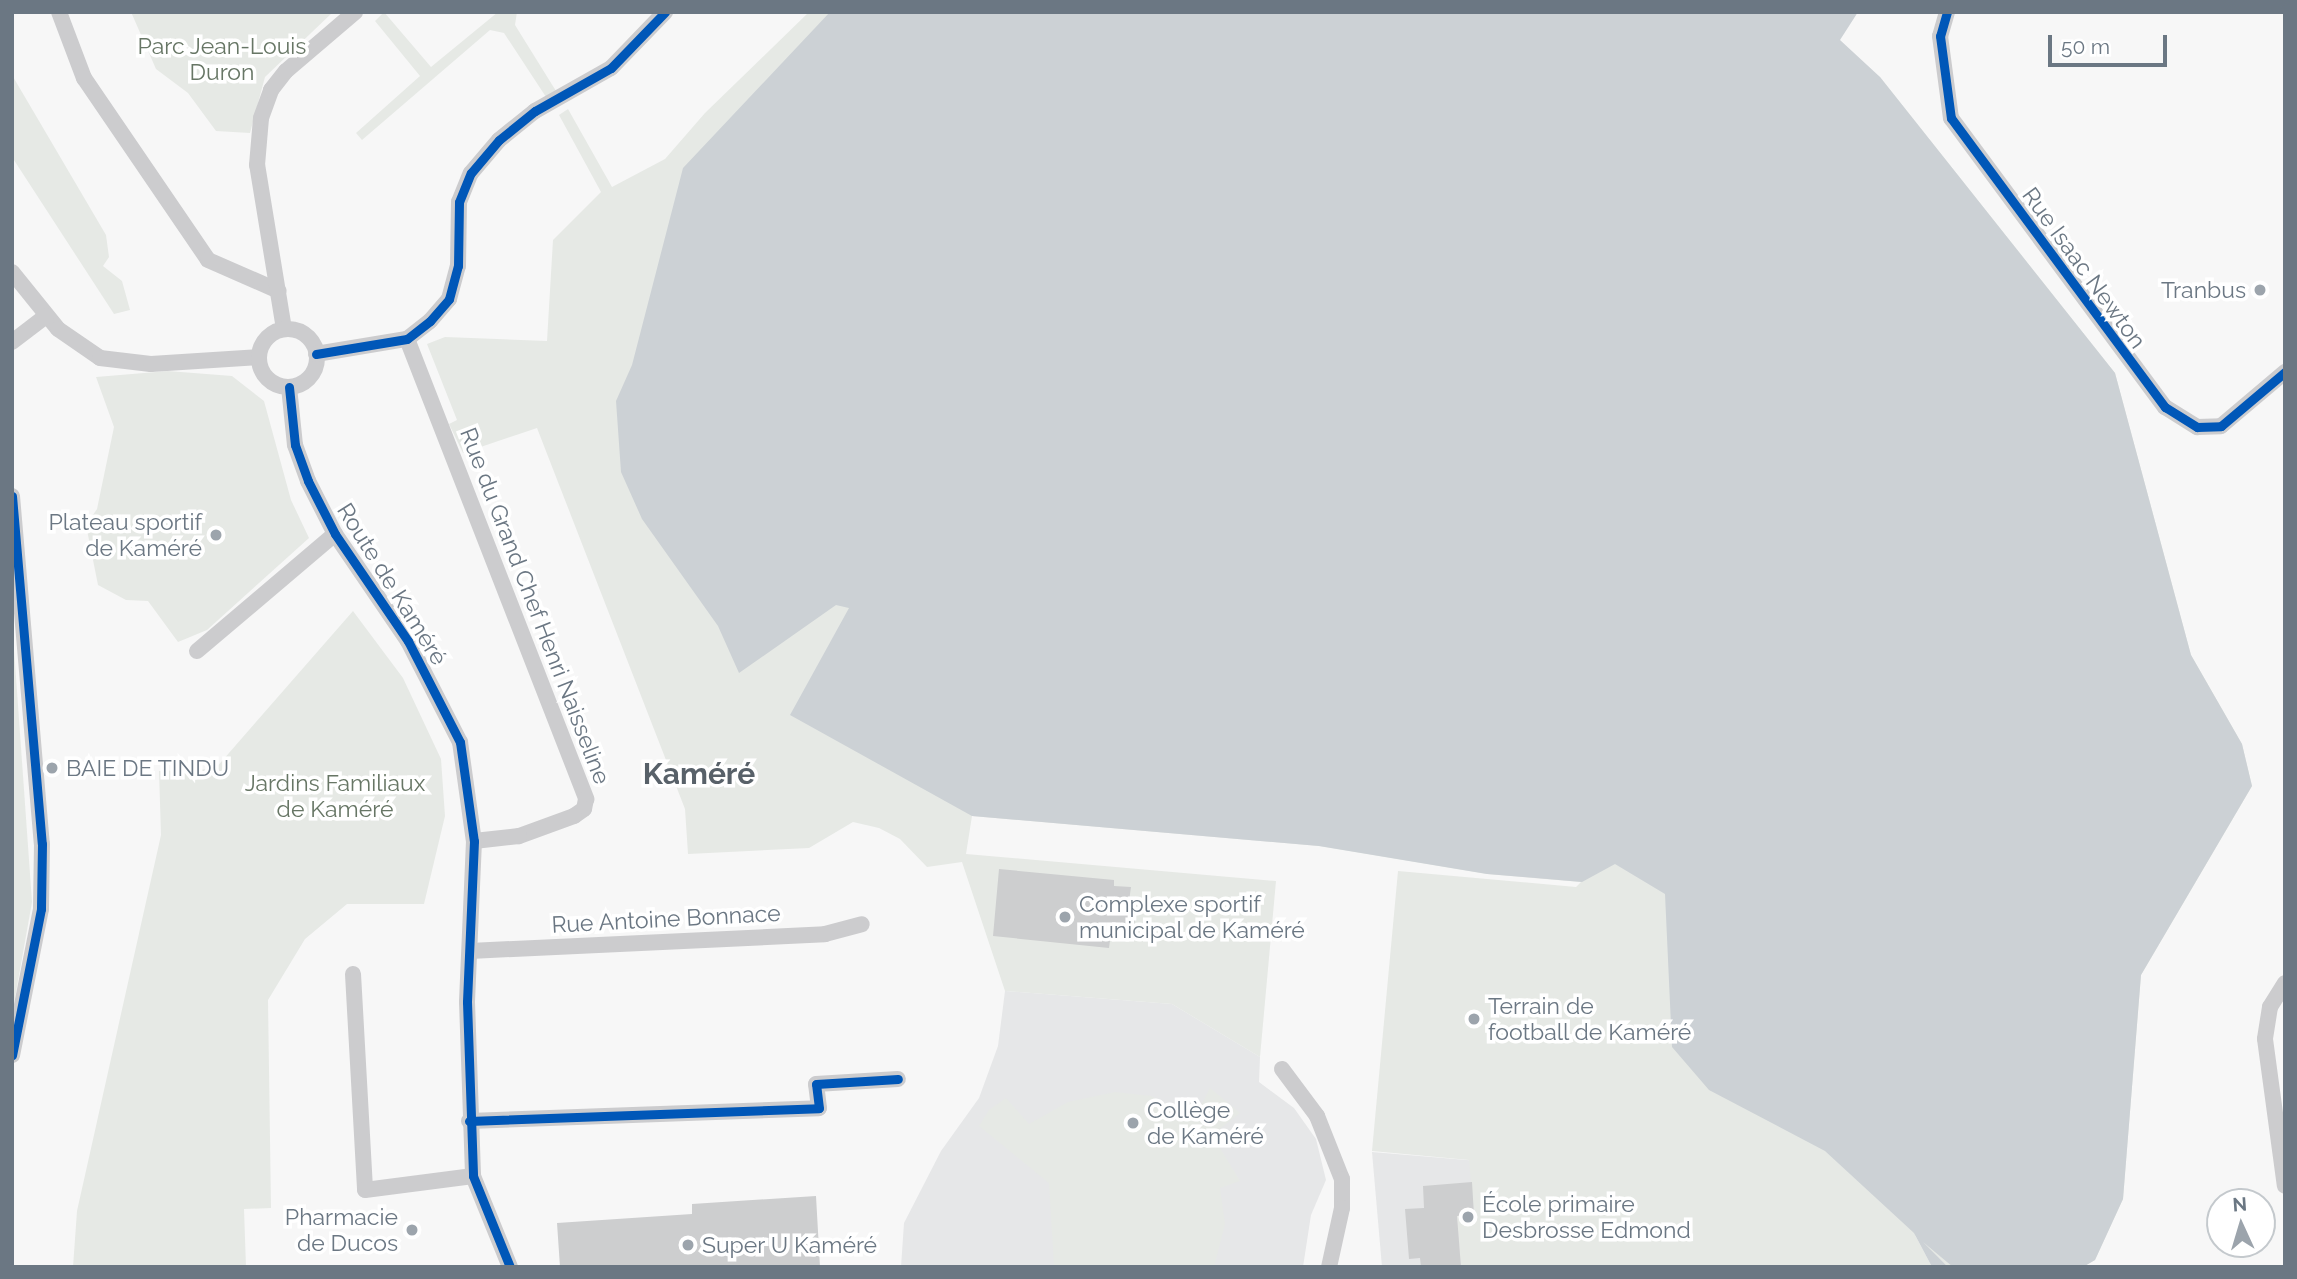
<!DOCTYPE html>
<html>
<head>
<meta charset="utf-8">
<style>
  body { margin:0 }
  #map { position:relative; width:2297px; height:1279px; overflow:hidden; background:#f7f7f7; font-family:Raleway,sans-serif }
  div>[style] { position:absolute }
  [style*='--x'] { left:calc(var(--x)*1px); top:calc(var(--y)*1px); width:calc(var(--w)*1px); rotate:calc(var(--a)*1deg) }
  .built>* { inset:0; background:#e6e7e8 }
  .green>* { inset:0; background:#e6e9e5 }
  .water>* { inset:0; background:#ccd1d5 }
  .building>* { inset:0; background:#cdcecf }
  .minor>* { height:16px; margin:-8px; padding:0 8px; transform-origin:8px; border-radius:8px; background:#ccccce }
  .minor>.ring { margin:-8px; padding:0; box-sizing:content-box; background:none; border:16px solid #ccccce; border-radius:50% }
  .cycleway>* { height:9px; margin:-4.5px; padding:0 4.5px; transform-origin:4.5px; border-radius:4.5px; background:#0057b8 }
  .dots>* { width:19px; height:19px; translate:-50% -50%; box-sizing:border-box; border:4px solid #fff; border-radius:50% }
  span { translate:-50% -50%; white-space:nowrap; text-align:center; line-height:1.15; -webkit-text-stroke:7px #fff; paint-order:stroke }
  .park-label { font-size:23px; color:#677665 }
  .street-label { font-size:23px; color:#6b7783 }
  .poi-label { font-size:23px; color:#6b7783 }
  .right { translate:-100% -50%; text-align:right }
  .left { translate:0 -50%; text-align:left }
  .district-label { font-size:30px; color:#586169; font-weight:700 }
  .frame { position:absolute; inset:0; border:14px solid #6b7783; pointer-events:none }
  .north { position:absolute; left:2206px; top:1188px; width:70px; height:70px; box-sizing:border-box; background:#fff; border:2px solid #c4c9cd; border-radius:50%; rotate:356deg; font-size:19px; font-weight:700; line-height:28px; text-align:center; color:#6b7783 }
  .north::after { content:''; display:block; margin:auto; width:24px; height:32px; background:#9ca4ac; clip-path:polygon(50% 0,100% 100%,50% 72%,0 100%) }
  .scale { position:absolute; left:2048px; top:35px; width:119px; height:32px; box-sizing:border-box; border:4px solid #6b7783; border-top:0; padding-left:9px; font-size:21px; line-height:24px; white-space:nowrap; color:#6b7783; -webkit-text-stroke:5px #fff; paint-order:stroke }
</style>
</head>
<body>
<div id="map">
  <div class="built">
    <i style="clip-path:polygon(1005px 991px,1172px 1004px,1260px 1057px,1259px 1082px,1294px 1108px,1316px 1139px,1326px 1180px,1311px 1215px,1303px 1267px,901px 1267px,904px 1223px,941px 1151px,979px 1098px,998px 1046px)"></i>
    <i style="clip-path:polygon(1372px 1152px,1551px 1167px,1563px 1267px,1382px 1267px)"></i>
  </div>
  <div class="green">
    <i style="clip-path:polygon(131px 12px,333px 12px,265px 77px,250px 133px,216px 131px,188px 93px,156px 69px)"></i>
    <i style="clip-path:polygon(384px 12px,431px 67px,498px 12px,517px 12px,515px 25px,556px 91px,546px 97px,504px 33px,490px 30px,362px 140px,356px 133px,420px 76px,375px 21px)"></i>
    <i style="clip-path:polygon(809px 12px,1793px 12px,1880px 77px,2115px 373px,2191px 655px,2242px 744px,2252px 786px,2141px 975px,2123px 1199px,2095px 1260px,2083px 1267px,1948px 1267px,1915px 1235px,1932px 1267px,1461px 1267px,1457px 1216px,1474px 1215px,1469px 1160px,1372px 1151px,1398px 871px,1576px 887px,1581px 882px,1487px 874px,1319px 846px,972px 816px,966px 854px,1276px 881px,1260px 1057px,1172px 1004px,1005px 991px,962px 862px,927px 867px,900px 839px,879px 828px,853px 822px,809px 848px,688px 854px,685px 809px,537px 428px,463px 453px,449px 424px,457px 420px,427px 344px,445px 337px,547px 341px,553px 240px,601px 192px,559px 115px,568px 109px,612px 187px,665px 159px,705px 113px)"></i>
    <i style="clip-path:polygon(12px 75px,106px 235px,109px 257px,103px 266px,122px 281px,130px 310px,114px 314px,12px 157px)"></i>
    <i style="clip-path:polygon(168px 371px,232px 376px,264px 401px,291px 500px,309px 538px,207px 630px,178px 642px,148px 601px,126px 600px,98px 585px,86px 525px,97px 509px,114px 427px,96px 377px)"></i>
    <i style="clip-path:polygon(353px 611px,403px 678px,441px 759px,445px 816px,424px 904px,347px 904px,305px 939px,268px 1000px,271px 1208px,244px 1209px,246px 1267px,73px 1267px,77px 1211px,161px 835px,159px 771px,215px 769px)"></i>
    <i style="clip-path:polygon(12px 621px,32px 902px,12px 1015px)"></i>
    <i style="clip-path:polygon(1210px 1088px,1240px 1113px,1212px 1135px,1240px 1181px,1220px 1188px,1225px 1224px,1214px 1267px,1054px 1267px,1049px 1183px,979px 1126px,989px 1110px,1006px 1098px,1029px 1124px,1068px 1102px,1115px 1092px,1151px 1096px,1195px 1118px)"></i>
  </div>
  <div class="water">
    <i style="clip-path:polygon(830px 12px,1858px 12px,1840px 40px,1880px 77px,2115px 373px,2191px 655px,2242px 744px,2252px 786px,2141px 975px,2123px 1199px,2095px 1260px,2083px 1267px,1953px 1267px,1923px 1242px,1948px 1267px,1932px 1267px,1914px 1233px,1825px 1151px,1709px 1090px,1672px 1047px,1665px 894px,1615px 864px,1582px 882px,1487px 874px,1319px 846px,972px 816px,790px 715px,849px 608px,836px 605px,739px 673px,718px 626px,642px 519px,621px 472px,616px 401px,632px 365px,683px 168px)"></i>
  </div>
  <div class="building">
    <i style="clip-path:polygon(999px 869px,1114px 880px,1114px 886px,1131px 887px,1129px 901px,1137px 902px,1133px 935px,1111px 933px,1109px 948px,993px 936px)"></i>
    <i style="clip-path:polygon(1472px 1182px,1474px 1215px,1457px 1216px,1461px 1267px,1421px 1267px,1420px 1258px,1409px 1259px,1405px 1209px,1424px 1208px,1423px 1186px)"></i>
    <i style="clip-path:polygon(816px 1196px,820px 1267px,560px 1267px,557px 1223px,692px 1214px,692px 1204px)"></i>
  </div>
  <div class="minor">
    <i style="--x:59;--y:12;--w:71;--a:69.3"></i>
    <i style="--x:84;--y:78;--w:220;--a:55.7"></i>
    <i style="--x:208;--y:260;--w:77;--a:23.6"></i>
    <i style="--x:1947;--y:12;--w:25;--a:106"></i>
    <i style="--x:1940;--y:36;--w:83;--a:82.4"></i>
    <i style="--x:1951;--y:118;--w:360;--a:53.5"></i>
    <i style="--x:2165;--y:407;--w:38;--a:32"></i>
    <i style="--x:2197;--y:427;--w:24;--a:-2"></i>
    <i style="--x:2221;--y:426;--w:84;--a:-40.2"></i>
    <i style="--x:12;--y:272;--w:73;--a:51.1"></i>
    <i style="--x:58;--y:329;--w:51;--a:34.6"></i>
    <i style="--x:100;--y:358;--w:51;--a:6.7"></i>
    <i style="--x:151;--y:364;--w:108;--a:-3.7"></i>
    <i style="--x:284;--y:329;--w:166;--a:-99.3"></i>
    <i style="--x:257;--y:165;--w:47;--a:-85.1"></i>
    <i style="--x:261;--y:118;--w:30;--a:-70"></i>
    <i style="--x:271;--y:90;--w:24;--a:-52"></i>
    <i style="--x:286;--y:71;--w:91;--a:-40.5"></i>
    <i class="ring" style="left:259px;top:329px;width:42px;height:42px"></i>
    <i style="--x:407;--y:339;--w:494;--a:68.7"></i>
    <i style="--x:586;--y:799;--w:10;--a:101"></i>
    <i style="--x:584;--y:809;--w:12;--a:145"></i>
    <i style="--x:574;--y:816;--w:59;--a:160"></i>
    <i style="--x:519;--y:836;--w:45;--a:173.7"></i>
    <i style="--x:12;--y:342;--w:43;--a:-37.4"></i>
    <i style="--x:316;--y:354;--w:92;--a:-9.4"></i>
    <i style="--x:407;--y:339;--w:29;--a:-38"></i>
    <i style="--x:430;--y:321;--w:29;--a:-49"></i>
    <i style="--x:449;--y:299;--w:34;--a:-75"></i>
    <i style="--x:458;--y:266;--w:64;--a:-89.1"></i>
    <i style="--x:459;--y:202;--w:31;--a:-68"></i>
    <i style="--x:471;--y:173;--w:43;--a:-49.7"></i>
    <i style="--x:499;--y:140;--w:46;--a:-38.9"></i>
    <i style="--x:535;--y:111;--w:87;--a:-29.5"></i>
    <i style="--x:611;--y:68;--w:78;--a:-46"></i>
    <i style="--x:289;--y:387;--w:58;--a:84.1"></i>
    <i style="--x:295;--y:445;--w:38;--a:70"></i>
    <i style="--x:308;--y:481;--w:59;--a:63"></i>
    <i style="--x:335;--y:534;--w:130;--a:55.7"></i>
    <i style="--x:408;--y:641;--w:114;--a:62.8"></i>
    <i style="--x:460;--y:742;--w:100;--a:82"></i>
    <i style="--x:474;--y:841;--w:161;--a:92.5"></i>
    <i style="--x:467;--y:1002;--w:174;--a:88"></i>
    <i style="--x:473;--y:1176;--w:98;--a:67.9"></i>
    <i style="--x:12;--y:496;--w:349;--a:85.1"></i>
    <i style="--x:42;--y:844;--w:65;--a:90.9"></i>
    <i style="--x:41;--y:909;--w:149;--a:101.2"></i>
    <i style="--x:197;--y:651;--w:181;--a:-40.3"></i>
    <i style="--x:470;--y:951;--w:355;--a:-2.7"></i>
    <i style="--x:825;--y:934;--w:38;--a:-15"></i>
    <i style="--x:353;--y:974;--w:216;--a:86.8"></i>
    <i style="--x:365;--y:1190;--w:109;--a:-7.4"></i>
    <i style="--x:2285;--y:983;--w:28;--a:122"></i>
    <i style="--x:2270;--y:1007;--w:32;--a:99"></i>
    <i style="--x:2265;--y:1039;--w:148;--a:82.3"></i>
    <i style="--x:1282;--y:1069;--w:59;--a:53.3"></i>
    <i style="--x:1317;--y:1116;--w:68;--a:68.4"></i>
    <i style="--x:1342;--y:1179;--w:29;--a:90"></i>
    <i style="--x:1342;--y:1208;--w:60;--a:102.4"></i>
    <i style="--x:469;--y:1121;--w:350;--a:-2.1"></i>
    <i style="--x:819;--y:1108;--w:24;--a:-97"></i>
    <i style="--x:816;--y:1084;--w:82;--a:-3.5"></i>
  </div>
  <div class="cycleway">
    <i style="--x:1947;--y:12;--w:25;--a:106"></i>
    <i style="--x:1940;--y:36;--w:83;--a:82.4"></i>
    <i style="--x:1951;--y:118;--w:360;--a:53.5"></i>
    <i style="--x:2165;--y:407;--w:38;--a:32"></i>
    <i style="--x:2197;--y:427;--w:24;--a:-2"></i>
    <i style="--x:2221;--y:426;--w:84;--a:-40.2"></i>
    <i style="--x:316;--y:354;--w:92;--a:-9.4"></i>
    <i style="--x:407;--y:339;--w:29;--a:-38"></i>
    <i style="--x:430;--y:321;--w:29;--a:-49"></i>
    <i style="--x:449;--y:299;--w:34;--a:-75"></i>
    <i style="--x:458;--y:266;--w:64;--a:-89.1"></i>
    <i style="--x:459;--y:202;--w:31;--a:-68"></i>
    <i style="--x:471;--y:173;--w:43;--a:-49.7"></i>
    <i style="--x:499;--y:140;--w:46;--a:-38.9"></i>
    <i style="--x:535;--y:111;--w:87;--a:-29.5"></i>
    <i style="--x:611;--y:68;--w:78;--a:-46"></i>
    <i style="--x:289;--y:387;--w:58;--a:84.1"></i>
    <i style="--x:295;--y:445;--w:38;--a:70"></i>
    <i style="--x:308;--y:481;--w:59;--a:63"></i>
    <i style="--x:335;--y:534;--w:130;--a:55.7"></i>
    <i style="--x:408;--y:641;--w:114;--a:62.8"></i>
    <i style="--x:460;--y:742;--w:100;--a:82"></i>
    <i style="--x:474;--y:841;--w:161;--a:92.5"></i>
    <i style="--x:467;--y:1002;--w:174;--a:88"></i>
    <i style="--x:473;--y:1176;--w:98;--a:67.9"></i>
    <i style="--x:12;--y:496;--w:349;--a:85.1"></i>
    <i style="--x:42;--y:844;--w:65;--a:90.9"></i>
    <i style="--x:41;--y:909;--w:149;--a:101.2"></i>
    <i style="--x:469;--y:1121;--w:350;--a:-2.1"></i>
    <i style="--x:819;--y:1108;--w:24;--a:-97"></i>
    <i style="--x:816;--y:1084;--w:82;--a:-3.5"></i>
  </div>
  <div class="dots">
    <i style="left:2260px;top:290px;background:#9ca4ac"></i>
    <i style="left:216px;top:535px;background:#9ca4ac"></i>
    <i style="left:52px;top:768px;background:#9ca4ac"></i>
    <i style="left:1065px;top:917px;background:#9ca4ac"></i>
    <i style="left:1474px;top:1019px;background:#9ca4ac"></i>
    <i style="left:1133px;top:1123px;background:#9ca4ac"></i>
    <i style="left:1468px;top:1217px;background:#9ca4ac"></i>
    <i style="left:412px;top:1230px;background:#9ca4ac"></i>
    <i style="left:688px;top:1245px;background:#9ca4ac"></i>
  </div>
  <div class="park-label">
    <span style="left:222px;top:59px">Parc Jean-Louis<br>Duron</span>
    <span style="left:335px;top:796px">Jardins Familiaux<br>de Kaméré</span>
  </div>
  <div class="street-label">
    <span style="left:2084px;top:268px;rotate:54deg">Rue Isaac Newton</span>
    <span style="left:392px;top:584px;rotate:58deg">Route de Kaméré</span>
    <span style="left:535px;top:606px;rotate:69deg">Rue du Grand Chef Henri Naisseline</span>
    <span style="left:666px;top:919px;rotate:-3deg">Rue Antoine Bonnace</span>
  </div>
  <div class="poi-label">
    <span class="right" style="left:2246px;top:290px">Tranbus</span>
    <span class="right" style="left:202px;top:535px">Plateau sportif<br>de Kaméré</span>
    <span class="left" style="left:66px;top:768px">BAIE DE TINDU</span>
    <span class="left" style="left:1079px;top:917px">Complexe sportif<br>municipal de Kaméré</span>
    <span class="left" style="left:1488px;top:1019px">Terrain de<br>football de Kaméré</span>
    <span class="left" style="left:1147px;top:1123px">Collège<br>de Kaméré</span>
    <span class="left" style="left:1482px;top:1217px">École primaire<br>Desbrosse Edmond</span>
    <span class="right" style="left:398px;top:1230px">Pharmacie<br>de Ducos</span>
    <span class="left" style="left:702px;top:1245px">Super U Kaméré</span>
  </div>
  <div class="district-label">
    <span style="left:699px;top:774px">Kaméré</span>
  </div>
  <div class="frame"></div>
  <div class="north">N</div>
  <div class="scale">50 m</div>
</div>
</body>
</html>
